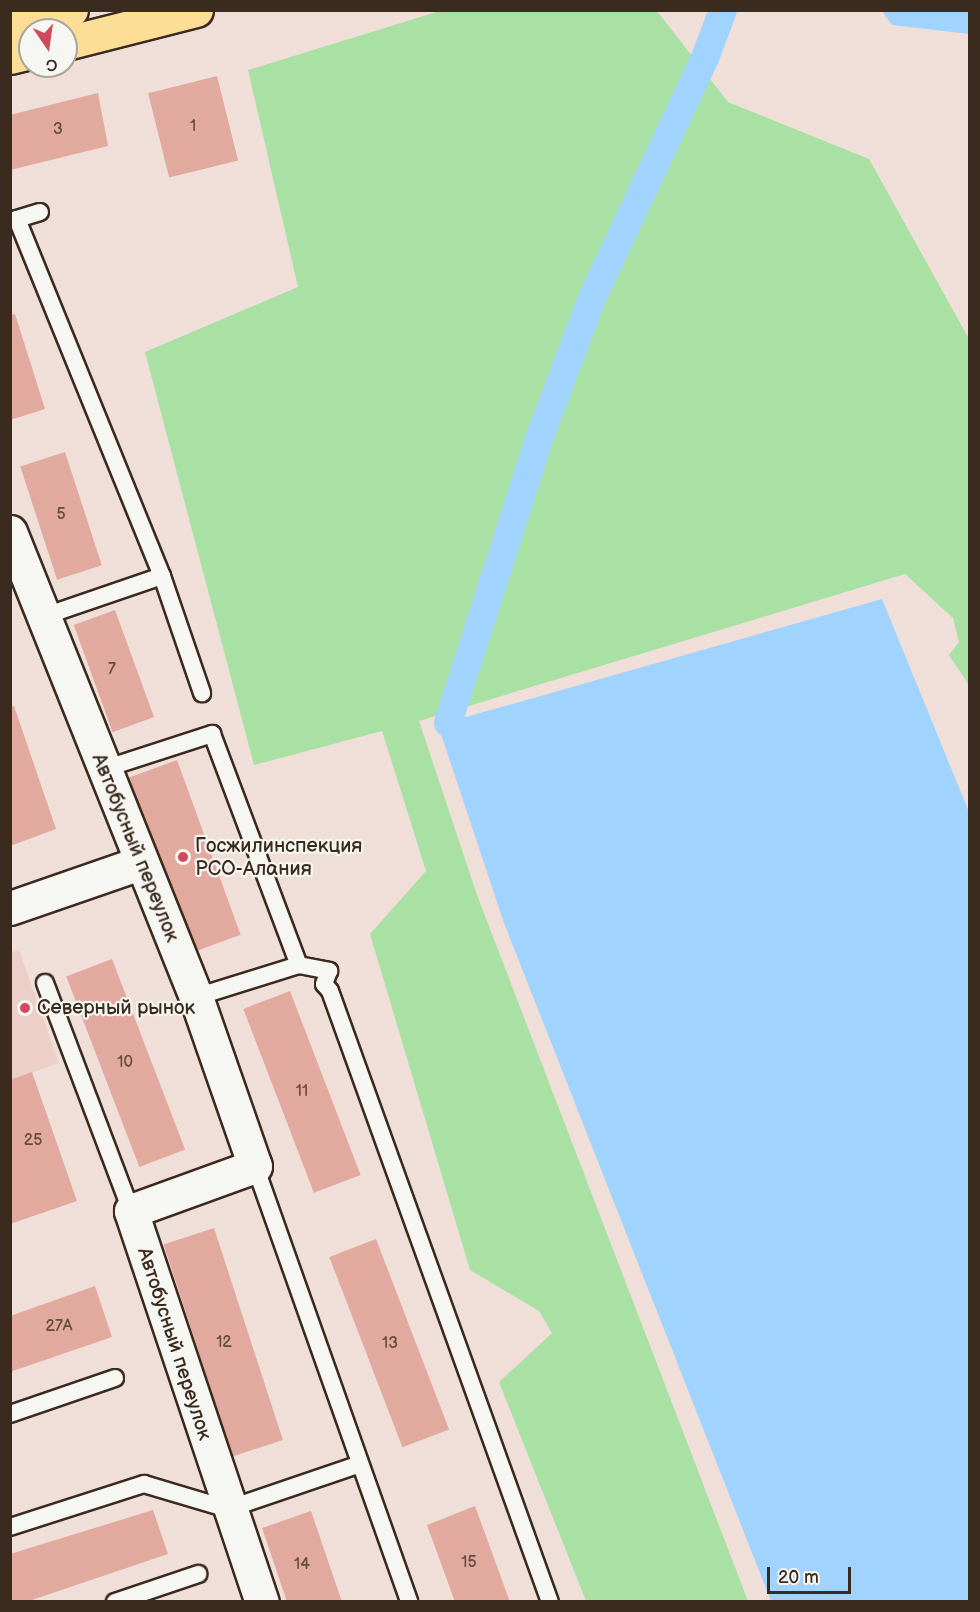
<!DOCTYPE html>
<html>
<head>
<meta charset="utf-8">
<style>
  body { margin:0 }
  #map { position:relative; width:980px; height:1612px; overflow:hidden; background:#f0dfd9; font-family:"Balsamiq Sans",sans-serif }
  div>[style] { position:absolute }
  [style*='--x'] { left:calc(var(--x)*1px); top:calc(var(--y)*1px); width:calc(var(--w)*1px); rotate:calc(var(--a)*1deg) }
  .built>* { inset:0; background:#eccfc7 }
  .green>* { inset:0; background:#a9e0a4 }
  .water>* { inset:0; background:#a0d3fe }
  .canal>* { height:28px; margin:-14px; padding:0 14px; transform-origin:14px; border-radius:14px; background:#a0d3fe }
  .building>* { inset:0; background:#e2a99e; transform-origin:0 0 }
  .roads { filter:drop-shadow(2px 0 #3b2a1e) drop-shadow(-2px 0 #3b2a1e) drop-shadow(0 2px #3b2a1e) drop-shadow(0 -2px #3b2a1e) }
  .service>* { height:16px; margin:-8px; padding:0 8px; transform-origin:8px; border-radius:8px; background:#f6f6f2 }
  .minor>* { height:33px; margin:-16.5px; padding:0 16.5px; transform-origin:16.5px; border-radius:16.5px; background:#f6f6f2 }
  .primary>* { height:33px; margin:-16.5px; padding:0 16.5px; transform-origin:16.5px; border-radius:16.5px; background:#fcde96 }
  .dots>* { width:16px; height:16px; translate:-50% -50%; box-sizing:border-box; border:3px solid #f6f6f2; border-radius:50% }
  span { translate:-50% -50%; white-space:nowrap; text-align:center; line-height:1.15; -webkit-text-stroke:4.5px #f6f6f2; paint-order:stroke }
  .number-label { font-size:16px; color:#654a3e }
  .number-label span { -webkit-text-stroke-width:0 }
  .poi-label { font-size:20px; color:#3b2a1e }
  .left { translate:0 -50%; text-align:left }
  .street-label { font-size:20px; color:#3b2a1e }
  .frame { position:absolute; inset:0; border:12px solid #3b2a1e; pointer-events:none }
  .north { position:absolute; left:18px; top:18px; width:60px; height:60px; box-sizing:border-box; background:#f6f6f2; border:2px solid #aba49d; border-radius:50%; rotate:167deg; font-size:16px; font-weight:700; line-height:24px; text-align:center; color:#3b2a1e }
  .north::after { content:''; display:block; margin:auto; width:21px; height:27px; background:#d1495b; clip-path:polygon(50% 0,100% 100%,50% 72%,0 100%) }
  .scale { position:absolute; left:767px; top:1567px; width:84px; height:27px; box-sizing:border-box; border:3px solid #3b2a1e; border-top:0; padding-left:8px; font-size:18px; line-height:21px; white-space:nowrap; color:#3b2a1e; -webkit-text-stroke:4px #f6f6f2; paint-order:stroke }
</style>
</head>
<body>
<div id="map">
  <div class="built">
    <i style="clip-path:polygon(19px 950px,59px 1063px,11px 1080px,10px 953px)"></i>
  </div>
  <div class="green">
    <i style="clip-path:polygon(443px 10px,657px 11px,728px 102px,869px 159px,969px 339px,969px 685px,949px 655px,959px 642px,953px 618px,905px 574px,419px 721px,477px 895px,748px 1601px,586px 1601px,499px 1382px,552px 1333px,539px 1311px,470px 1270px,370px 934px,426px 871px,382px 731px,254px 765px,145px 352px,298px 287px,248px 70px)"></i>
  </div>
  <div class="water">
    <i style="clip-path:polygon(882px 11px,969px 11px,969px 34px,892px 25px)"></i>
    <i style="clip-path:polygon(882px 599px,969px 812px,969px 1601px,771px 1601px,504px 923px,438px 725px)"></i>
  </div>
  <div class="canal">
    <i style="--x:448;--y:723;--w:307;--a:-72.2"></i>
    <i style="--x:542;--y:431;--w:142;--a:-69.4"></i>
    <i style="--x:592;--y:298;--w:265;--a:-64.8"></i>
    <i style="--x:705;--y:58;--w:51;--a:-69.4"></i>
  </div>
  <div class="building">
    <i style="left:217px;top:76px;width:87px;height:71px;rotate:76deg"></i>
    <i style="clip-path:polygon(98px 93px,108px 146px,10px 170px,10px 115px)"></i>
    <i style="clip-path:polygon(15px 314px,45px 409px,10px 420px,10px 315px)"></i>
    <i style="left:65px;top:452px;width:119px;height:47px;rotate:72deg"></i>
    <i style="left:115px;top:610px;width:114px;height:44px;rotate:70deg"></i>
    <i style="clip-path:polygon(14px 706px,56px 829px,10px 846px,10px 707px)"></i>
    <i style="left:177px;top:760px;width:186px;height:51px;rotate:70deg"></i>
    <i style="left:112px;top:959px;width:204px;height:49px;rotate:69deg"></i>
    <i style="left:290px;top:991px;width:197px;height:50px;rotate:69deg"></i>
    <i style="clip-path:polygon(32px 1072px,77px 1201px,10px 1224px,10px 1080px)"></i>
    <i style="left:214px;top:1228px;width:223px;height:53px;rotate:72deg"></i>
    <i style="left:376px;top:1239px;width:204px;height:50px;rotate:69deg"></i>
    <i style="clip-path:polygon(95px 1286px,112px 1337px,10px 1372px,10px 1316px)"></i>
    <i style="clip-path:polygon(475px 1506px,510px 1602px,455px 1602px,427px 1525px)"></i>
    <i style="clip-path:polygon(153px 1510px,168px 1554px,26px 1602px,10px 1602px,10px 1554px)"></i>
    <i style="clip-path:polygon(311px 1511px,342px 1602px,287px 1602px,262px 1528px)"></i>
  </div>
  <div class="roads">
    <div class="service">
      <i style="--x:17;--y:219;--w:24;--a:-17"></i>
      <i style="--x:10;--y:221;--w:7;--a:-16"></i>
      <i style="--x:17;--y:219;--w:385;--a:67.9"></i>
      <i style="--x:162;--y:576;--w:124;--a:71.1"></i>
      <i style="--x:42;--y:617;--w:127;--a:-18.9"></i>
      <i style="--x:104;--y:769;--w:114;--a:-18"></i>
      <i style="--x:212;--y:734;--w:247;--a:69.4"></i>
      <i style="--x:45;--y:983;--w:244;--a:69.3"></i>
      <i style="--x:196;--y:997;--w:108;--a:-17.3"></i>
      <i style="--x:299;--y:965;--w:31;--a:11"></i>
      <i style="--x:329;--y:971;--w:14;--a:111"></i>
      <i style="--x:324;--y:984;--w:9;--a:49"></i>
      <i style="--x:330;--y:991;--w:649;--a:70.2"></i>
      <i style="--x:255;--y:1166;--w:462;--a:70.5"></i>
      <i style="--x:10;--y:1414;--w:111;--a:-18.9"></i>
      <i style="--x:10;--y:1527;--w:141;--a:-17.8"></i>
      <i style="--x:144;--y:1484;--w:88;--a:16.6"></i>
      <i style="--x:228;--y:1509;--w:139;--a:-18.8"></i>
      <i style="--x:115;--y:1602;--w:88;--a:-18.6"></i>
    </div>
    <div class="minor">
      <i style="--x:10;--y:532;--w:501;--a:68.2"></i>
      <i style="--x:196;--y:997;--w:179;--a:70.8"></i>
      <i style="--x:255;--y:1166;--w:132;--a:160.1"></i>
      <i style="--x:131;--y:1211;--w:412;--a:71.5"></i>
      <i style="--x:10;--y:908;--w:138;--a:-19.1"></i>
    </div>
    <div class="primary">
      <i style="--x:10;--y:26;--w:63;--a:-14.7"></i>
      <i style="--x:66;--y:43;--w:134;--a:-14.2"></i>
      <i style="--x:10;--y:57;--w:21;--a:-14"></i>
    </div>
  </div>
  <div class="dots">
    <i style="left:183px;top:857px;background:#d1495b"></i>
    <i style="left:25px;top:1008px;background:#d1495b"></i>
  </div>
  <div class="number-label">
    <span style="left:193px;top:127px">1</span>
    <span style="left:58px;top:130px">3</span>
    <span style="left:61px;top:515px">5</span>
    <span style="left:112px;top:670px">7</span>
    <span style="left:125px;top:1063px">10</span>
    <span style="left:302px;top:1092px">11</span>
    <span style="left:33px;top:1141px">25</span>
    <span style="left:59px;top:1327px">27А</span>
    <span style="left:224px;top:1343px">12</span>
    <span style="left:390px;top:1344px">13</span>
    <span style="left:469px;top:1563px">15</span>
    <span style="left:302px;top:1565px">14</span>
  </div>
  <div class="poi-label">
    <span class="left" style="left:195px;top:858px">Госжилинспекция<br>РСО-Алания</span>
    <span class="left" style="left:37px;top:1008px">Северный рынок</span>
  </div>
  <div class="street-label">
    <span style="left:135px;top:848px;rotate:68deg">Автобусный переулок</span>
    <span style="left:174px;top:1344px;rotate:72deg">Автобусный переулок</span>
  </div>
  <div class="frame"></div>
  <div class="north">С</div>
  <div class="scale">20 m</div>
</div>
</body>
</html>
